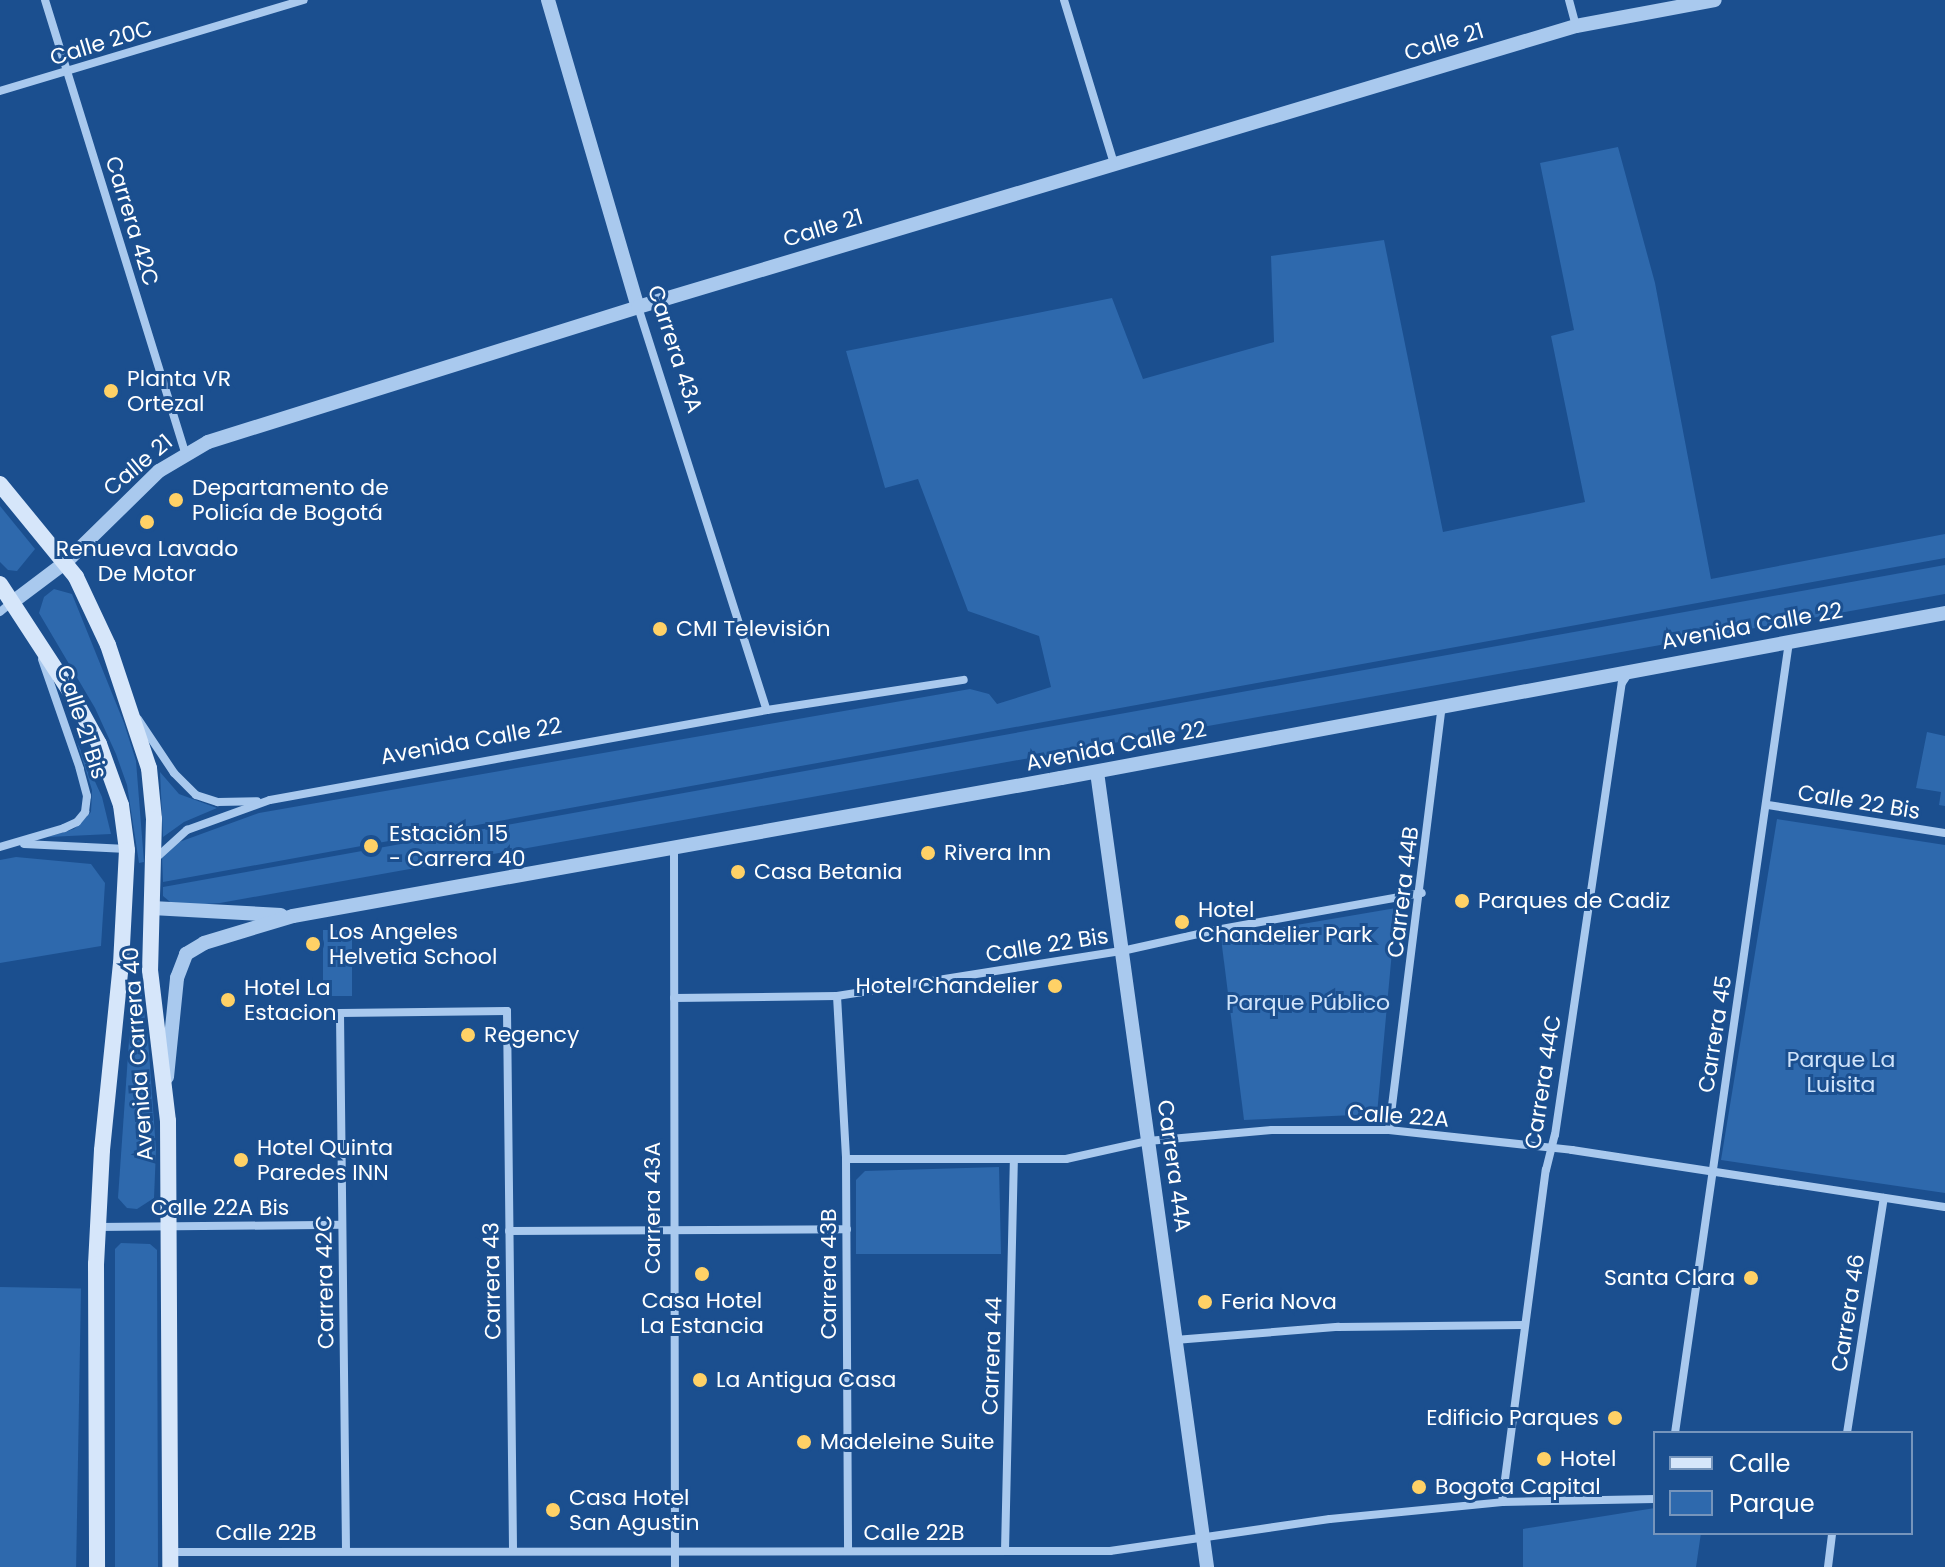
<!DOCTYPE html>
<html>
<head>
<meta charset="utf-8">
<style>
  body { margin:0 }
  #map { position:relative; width:1945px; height:1567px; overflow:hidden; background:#1b4f8f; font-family:Poppins,sans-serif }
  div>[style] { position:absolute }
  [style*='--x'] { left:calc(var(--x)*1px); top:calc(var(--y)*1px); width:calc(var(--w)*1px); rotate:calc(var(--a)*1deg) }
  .green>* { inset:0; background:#2e69ad; transform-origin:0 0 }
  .minor>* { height:8px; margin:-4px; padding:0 4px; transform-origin:4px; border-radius:4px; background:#a9c9ee }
  .tertiary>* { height:14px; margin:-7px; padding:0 7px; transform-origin:7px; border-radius:7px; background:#a9c9ee }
  .secondary>* { height:16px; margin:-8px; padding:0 8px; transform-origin:8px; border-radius:8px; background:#d6e6fa }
  .dots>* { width:22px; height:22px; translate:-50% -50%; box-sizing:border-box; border:4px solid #1b4f8f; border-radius:50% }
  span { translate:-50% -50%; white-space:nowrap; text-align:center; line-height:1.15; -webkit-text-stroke:6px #1b4f8f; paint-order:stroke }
  .street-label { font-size:22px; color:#fff }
  .poi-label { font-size:22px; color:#fff }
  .left { translate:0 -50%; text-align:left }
  .right { translate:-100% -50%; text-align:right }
  .park-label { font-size:22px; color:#cfe3fa }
  .legend { position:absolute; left:1653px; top:1431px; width:260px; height:104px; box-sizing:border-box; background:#1b4f8f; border:2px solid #7695bc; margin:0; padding:10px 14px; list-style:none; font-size:24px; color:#fff }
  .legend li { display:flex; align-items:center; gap:16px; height:40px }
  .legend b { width:40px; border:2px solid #7695bc }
</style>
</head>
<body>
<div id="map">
  <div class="green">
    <i style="clip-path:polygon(1618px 147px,1655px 283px,1711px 579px,1945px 534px,1945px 558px,163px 882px,162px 857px,171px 845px,259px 813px,970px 689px,989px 694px,997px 704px,1051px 687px,1039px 636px,968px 611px,918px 479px,885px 488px,846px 351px,1112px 298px,1143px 379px,1274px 342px,1271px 256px,1384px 240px,1443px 532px,1585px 502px,1551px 336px,1574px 330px,1540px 163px)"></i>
    <i style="clip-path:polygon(0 506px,35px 549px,17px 571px,8px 570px,0 562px)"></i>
    <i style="clip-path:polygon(1945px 565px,1945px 594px,220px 903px,175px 906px,163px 896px,163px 887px)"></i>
    <i style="clip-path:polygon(54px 589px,72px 594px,124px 723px,136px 761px,144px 862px,139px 863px,127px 785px,116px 754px,95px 708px,39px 613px,44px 597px)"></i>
    <i style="clip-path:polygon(1927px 732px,1945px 736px,1945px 806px,1939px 805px,1941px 792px,1916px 788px)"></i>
    <i style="clip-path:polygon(77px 742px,102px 797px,111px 834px,48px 837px,74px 829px,91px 812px,92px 790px)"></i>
    <i style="clip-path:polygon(160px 772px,179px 794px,217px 808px,184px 822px,163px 837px)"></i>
    <i style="clip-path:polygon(1777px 819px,1945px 845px,1945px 1193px,1721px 1160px)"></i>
    <i style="clip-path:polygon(16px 857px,91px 864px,105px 883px,101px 946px,0 963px,0 860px)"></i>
    <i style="clip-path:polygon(1396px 908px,1377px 1114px,1244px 1120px,1221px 938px)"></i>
    <i style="left:323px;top:930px;width:29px;height:66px"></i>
    <i style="clip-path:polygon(133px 984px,140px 984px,148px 1039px,156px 1150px,154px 1198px,137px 1209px,127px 1208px,118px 1198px)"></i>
    <i style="clip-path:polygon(999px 1167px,1001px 1254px,856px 1254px,856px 1180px,865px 1171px)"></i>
    <i style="clip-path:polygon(121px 1243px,150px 1244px,157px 1250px,158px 1567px,115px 1567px,115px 1249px)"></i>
    <i style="left:0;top:1287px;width:81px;height:280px;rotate:1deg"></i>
    <i style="clip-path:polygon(1655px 1508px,1655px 1533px,1701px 1533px,1696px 1567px,1523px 1567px,1523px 1529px)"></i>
  </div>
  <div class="minor">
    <i style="--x:45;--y:0;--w:474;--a:72.8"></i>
    <i style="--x:1064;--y:0;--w:171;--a:73"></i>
    <i style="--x:1569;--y:0;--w:27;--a:75"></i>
    <i style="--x:0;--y:91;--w:317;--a:-16.7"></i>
    <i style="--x:638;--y:307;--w:423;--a:72.3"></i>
    <i style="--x:0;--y:612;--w:17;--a:-40"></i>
    <i style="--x:138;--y:719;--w:65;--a:56.3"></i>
    <i style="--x:174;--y:773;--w:31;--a:45"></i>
    <i style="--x:196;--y:795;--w:23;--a:18"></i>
    <i style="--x:218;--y:802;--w:39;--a:-1"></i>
    <i style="--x:1768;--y:805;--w:179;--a:9"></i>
    <i style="--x:24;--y:844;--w:103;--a:2.8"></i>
    <i style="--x:0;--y:847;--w:67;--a:-16.5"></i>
    <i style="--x:64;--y:828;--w:14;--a:-25"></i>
    <i style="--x:77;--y:822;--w:13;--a:-51"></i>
    <i style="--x:85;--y:812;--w:16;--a:-83"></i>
    <i style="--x:87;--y:796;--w:28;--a:-105"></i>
    <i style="--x:80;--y:769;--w:116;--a:-109.1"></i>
    <i style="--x:674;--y:849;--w:718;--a:89.92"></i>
    <i style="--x:156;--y:858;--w:42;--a:-42.1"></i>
    <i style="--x:187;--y:830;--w:88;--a:-19.9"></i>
    <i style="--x:270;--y:800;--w:505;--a:-10.26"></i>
    <i style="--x:767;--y:710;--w:199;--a:-8.7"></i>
    <i style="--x:837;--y:996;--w:163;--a:86.8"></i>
    <i style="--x:846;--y:1159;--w:392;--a:89.7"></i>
    <i style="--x:674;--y:998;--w:163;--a:-0.7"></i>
    <i style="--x:837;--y:996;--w:289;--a:-9"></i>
    <i style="--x:1122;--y:951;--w:96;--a:-12.6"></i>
    <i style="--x:1216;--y:930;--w:209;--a:-10.2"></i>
    <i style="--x:1389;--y:1130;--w:427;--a:-82.9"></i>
    <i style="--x:846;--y:1159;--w:220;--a:0"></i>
    <i style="--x:1066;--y:1159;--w:84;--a:-12.4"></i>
    <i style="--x:1148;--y:1141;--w:124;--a:-5.1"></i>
    <i style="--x:1272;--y:1130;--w:117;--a:0"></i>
    <i style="--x:1389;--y:1130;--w:184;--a:6.2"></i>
    <i style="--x:1572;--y:1150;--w:377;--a:8.7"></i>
    <i style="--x:97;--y:1227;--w:245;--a:-0.5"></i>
    <i style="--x:509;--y:1231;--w:338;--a:-0.3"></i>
    <i style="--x:1175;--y:1340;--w:164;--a:-4.6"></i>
    <i style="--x:1338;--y:1327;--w:186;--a:-0.6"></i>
    <i style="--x:1675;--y:1433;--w:799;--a:-81.8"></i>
    <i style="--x:1847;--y:1433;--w:238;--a:-81.1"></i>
    <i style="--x:1502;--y:1502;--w:335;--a:-82.5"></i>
    <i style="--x:1546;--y:1170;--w:36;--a:-76"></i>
    <i style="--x:1555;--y:1135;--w:457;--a:-81.6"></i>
    <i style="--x:1622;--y:683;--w:11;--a:-56"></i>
    <i style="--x:346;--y:1551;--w:538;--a:-90.64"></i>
    <i style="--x:340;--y:1013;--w:167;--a:-0.7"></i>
    <i style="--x:507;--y:1011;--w:540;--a:89.36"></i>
    <i style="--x:1005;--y:1551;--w:390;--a:-88.7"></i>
    <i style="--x:171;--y:1552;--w:939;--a:-0.06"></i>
    <i style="--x:1110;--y:1551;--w:222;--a:-8.3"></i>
    <i style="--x:1330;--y:1519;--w:173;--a:-5.6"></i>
    <i style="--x:1502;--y:1502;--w:153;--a:-1.1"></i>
    <i style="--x:1828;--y:1567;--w:34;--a:-83"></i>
  </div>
  <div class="tertiary">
    <i style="--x:548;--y:0;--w:320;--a:73.7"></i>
    <i style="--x:14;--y:601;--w:65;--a:-36.9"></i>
    <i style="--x:66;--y:562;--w:130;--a:-44.4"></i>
    <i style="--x:159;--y:471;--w:57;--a:-30.6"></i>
    <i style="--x:208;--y:442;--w:451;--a:-17.4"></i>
    <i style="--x:638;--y:307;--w:979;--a:-16.68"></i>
    <i style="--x:1576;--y:26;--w:141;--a:-10.6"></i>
    <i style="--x:1097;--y:772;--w:803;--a:82.12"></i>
    <i style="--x:152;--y:908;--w:129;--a:3.1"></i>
    <i style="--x:167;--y:1077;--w:100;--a:-84.2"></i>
    <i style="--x:177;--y:978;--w:26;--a:-69"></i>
    <i style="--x:186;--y:954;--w:21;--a:-31"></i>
    <i style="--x:204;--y:943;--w:93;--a:-16.9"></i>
    <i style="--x:293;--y:916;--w:780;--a:-10.19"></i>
    <i style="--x:1061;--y:778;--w:899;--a:-10.57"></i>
  </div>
  <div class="secondary">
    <i style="--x:0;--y:484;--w:120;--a:50.7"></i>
    <i style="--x:76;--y:577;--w:75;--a:64.8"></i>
    <i style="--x:108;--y:645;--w:130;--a:71.6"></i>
    <i style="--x:149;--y:768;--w:51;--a:84.4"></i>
    <i style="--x:154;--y:819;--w:151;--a:91.5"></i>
    <i style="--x:150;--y:970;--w:152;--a:83.2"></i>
    <i style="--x:168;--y:1121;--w:446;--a:89.7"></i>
    <i style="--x:0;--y:584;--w:130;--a:56.9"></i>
    <i style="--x:71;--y:693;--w:58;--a:61.2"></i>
    <i style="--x:99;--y:744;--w:65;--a:70.2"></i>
    <i style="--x:121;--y:805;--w:45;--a:82.4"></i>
    <i style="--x:127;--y:850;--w:113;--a:93"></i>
    <i style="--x:121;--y:963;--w:188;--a:95.8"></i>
    <i style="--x:102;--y:1150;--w:114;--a:93"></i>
    <i style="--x:96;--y:1264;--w:303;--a:89.8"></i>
  </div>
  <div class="dots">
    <i style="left:111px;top:391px;background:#ffd166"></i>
    <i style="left:176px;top:500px;background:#ffd166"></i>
    <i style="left:147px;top:522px;background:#ffd166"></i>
    <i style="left:660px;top:629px;background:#ffd166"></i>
    <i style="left:371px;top:846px;background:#ffd166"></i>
    <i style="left:928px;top:853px;background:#ffd166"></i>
    <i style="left:738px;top:872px;background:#ffd166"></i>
    <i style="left:1462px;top:901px;background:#ffd166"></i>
    <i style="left:1182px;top:922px;background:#ffd166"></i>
    <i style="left:313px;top:944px;background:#ffd166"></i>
    <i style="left:1055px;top:986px;background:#ffd166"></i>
    <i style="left:228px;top:1000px;background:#ffd166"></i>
    <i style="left:468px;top:1035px;background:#ffd166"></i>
    <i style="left:241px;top:1160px;background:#ffd166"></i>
    <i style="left:702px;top:1274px;background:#ffd166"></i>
    <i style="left:1751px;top:1278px;background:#ffd166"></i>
    <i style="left:1205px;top:1302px;background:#ffd166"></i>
    <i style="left:700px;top:1380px;background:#ffd166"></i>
    <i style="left:1615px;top:1418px;background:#ffd166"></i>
    <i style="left:804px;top:1442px;background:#ffd166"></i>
    <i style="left:1544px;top:1459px;background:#ffd166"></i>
    <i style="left:1419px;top:1487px;background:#ffd166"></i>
    <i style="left:553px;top:1510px;background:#ffd166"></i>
  </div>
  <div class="street-label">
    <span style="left:1444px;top:42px;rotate:-17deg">Calle 21</span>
    <span style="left:101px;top:43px;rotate:-17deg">Calle 20C</span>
    <span style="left:132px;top:221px;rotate:73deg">Carrera 42C</span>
    <span style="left:823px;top:228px;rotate:-17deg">Calle 21</span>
    <span style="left:675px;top:349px;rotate:72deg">Carrera 43A</span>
    <span style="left:138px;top:465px;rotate:-40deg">Calle 21</span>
    <span style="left:1752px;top:626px;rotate:-10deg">Avenida Calle 22</span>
    <span style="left:82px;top:722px;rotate:72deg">Calle 21 Bis</span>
    <span style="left:471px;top:741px;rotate:-10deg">Avenida Calle 22</span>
    <span style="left:1116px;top:746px;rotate:-11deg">Avenida Calle 22</span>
    <span style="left:1859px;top:802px;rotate:9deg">Calle 22 Bis</span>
    <span style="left:1403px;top:892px;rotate:-83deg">Carrera 44B</span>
    <span style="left:1047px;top:945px;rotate:-9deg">Calle 22 Bis</span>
    <span style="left:1715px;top:1034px;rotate:-81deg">Carrera 45</span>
    <span style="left:138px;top:1054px;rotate:-94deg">Avenida Carrera 40</span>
    <span style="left:1543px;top:1082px;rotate:-81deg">Carrera 44C</span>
    <span style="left:1398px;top:1116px;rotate:4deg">Calle 22A</span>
    <span style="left:1174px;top:1166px;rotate:82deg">Carrera 44A</span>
    <span style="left:220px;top:1208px">Calle 22A Bis</span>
    <span style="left:653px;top:1208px;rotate:-90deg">Carrera 43A</span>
    <span style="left:829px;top:1274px;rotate:-90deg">Carrera 43B</span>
    <span style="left:492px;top:1281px;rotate:-91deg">Carrera 43</span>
    <span style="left:325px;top:1282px;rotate:-91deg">Carrera 42C</span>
    <span style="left:1848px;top:1313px;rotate:-81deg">Carrera 46</span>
    <span style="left:992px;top:1356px;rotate:-88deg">Carrera 44</span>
    <span style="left:266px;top:1533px">Calle 22B</span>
    <span style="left:914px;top:1533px">Calle 22B</span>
  </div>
  <div class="poi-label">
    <span class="left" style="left:127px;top:391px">Planta VR<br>Ortezal</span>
    <span class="left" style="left:192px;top:500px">Departamento de<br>Policía de Bogotá</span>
    <span style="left:147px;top:561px">Renueva Lavado<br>De Motor</span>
    <span class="left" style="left:676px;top:629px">CMI Televisión</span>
    <span class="left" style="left:389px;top:846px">Estación 15<br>- Carrera 40</span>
    <span class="left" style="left:944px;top:853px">Rivera Inn</span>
    <span class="left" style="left:754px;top:872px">Casa Betania</span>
    <span class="left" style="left:1478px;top:901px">Parques de Cadiz</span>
    <span class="left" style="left:1198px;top:922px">Hotel<br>Chandelier Park</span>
    <span class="left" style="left:329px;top:944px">Los Angeles<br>Helvetia School</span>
    <span class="right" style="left:1039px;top:986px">Hotel Chandelier</span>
    <span class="left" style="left:244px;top:1000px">Hotel La<br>Estacion</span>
    <span class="left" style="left:484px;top:1035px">Regency</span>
    <span class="left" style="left:257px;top:1160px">Hotel Quinta<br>Paredes INN</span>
    <span class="right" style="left:1735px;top:1278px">Santa Clara</span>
    <span style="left:702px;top:1313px">Casa Hotel<br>La Estancia</span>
    <span class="left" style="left:1221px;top:1302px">Feria Nova</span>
    <span class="left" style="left:716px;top:1380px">La Antigua Casa</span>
    <span class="right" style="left:1599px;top:1418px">Edificio Parques</span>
    <span class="left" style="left:820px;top:1442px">Madeleine Suite</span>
    <span class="left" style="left:1560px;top:1459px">Hotel</span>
    <span class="left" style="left:1435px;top:1487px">Bogota Capital</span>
    <span class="left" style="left:569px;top:1510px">Casa Hotel<br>San Agustin</span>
  </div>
  <div class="park-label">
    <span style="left:1308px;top:1003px">Parque Público</span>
    <span style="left:1841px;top:1072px">Parque La<br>Luisita</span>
  </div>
  <ul class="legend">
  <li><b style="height:10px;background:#d6e6fa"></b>Calle</li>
  <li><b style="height:22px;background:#2e69ad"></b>Parque</li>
  </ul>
</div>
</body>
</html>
